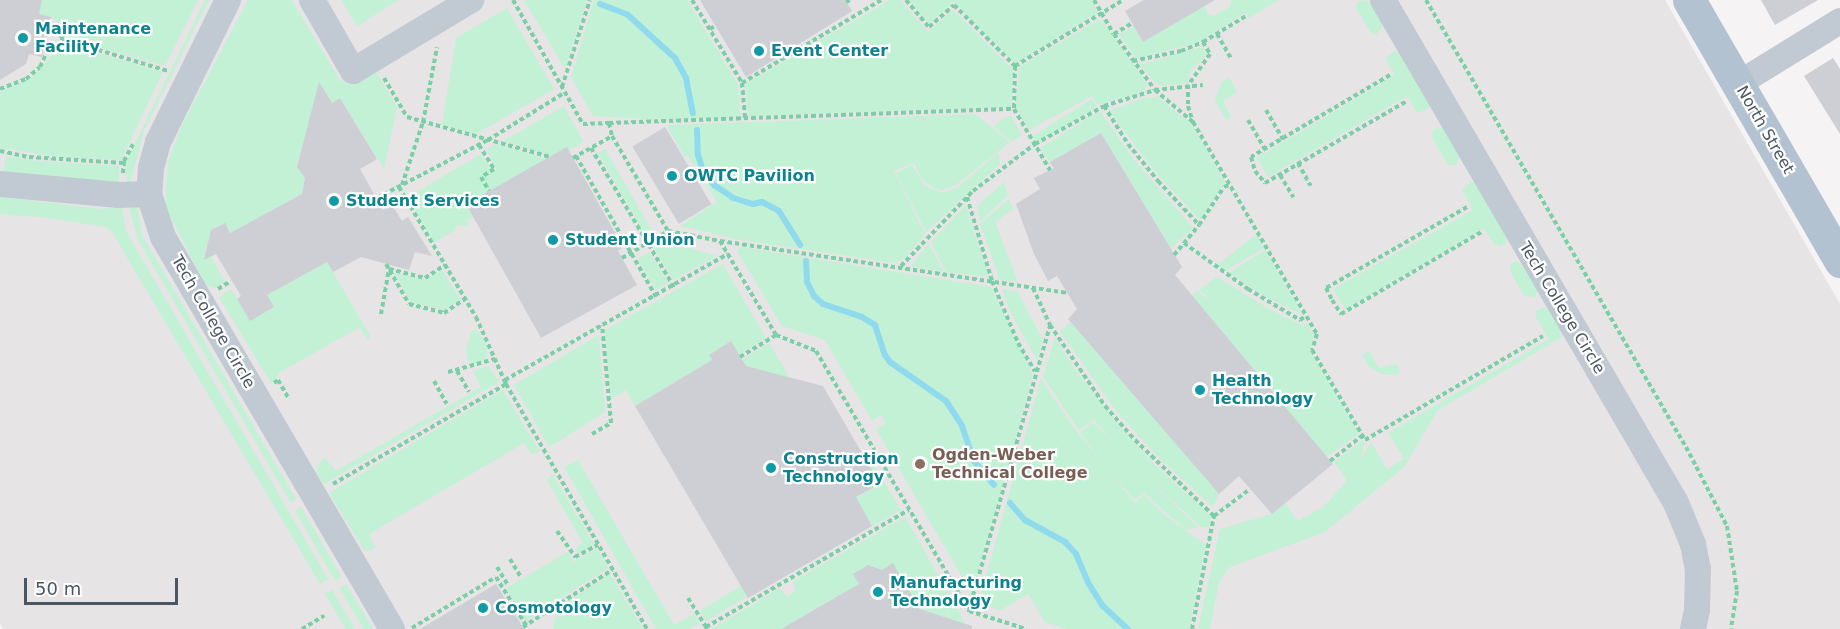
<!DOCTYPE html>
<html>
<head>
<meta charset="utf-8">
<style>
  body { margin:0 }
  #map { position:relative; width:1840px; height:629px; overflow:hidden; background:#f5f3f3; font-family:"DejaVu Sans",sans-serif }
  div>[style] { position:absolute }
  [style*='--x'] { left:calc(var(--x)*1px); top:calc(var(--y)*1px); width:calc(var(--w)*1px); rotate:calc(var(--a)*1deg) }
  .education>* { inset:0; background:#e6e4e5 }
  .green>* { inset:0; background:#c3f1d5; transform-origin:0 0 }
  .stream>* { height:6px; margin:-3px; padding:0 3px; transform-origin:3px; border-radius:3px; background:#90daee }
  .building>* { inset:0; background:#cdcfd5; transform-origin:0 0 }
  .path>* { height:4px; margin-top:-2px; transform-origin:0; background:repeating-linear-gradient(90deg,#7ad0a6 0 4.5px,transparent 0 7.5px) }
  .minor>* { height:26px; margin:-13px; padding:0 13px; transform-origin:13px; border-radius:13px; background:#c1cad2 }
  .major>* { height:33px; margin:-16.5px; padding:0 16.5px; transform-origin:16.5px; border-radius:16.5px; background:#b3c2d1 }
  .dots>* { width:16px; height:16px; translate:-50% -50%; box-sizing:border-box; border:3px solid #fff; border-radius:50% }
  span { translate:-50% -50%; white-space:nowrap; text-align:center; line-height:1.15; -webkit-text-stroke:4.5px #fff; paint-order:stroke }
  .culture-label { font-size:16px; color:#0d838f; font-weight:700 }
  .left { translate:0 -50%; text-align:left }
  .street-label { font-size:16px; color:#4a5661 }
  .education-label { font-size:16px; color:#785e54; font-weight:700 }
  .scale { position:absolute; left:24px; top:578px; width:154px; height:27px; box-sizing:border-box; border:3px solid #4a5661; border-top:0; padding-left:8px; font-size:18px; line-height:21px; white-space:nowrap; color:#4a5661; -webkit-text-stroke:4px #fff; paint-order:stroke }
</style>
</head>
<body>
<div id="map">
  <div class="education">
    <i style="clip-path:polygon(0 0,1665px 0,1840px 304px,1840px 629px,3px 629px,0 623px)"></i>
  </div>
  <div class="green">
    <i style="clip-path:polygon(39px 0,198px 0,165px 66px,68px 39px,63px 27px,51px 17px,39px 14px)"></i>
    <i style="clip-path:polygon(205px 0,209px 0,144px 131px,130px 183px,127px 183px,126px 162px)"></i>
    <i style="clip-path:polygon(248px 0,292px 0,341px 82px,372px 64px,397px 107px,384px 169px,340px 98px,332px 103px,319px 83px,297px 167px,305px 175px,302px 194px,230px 233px,224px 223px,211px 230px,207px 249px,225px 282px,214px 288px,205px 284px,165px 207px,168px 162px,181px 127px)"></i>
    <i style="clip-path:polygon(341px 0,398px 0,357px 26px)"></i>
    <i style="clip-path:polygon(524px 0,587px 0,565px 69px)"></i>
    <i style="clip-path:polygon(594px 0,687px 0,739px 86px,740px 117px,668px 120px,593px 116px,571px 77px)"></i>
    <i style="clip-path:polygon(890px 0,900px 0,928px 32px,953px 10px,1013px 70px,1011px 107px,748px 116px,745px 84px)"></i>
    <i style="clip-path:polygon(908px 0,1091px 0,1098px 12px,1015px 64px,954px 2px,929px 24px)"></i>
    <i style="clip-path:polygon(1231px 0,1278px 0,1249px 18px,1246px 12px,1199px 42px,1136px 59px,1119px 34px,1134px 27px,1143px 42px,1204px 6px,1208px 14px,1214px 16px,1231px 6px)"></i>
    <i style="clip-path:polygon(1364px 0,1372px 3px,1384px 24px,1377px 34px,1372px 34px,1356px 8px,1357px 2px)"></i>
    <i style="clip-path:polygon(507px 8px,554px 89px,476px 134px,442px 125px,456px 38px)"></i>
    <i style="clip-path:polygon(1098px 20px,1104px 23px,1143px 78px,1147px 84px,1144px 91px,1098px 105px,1092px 96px,1029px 130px,1016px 108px,1019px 67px)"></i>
    <i style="clip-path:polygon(66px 44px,163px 72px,121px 160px,59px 157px,0 148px,0 92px,32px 78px,52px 55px,61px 51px)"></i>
    <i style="clip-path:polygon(1202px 47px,1207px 55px,1191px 70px,1187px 83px,1164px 86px,1157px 84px,1140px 65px)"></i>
    <i style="clip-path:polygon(1395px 51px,1402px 54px,1430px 104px,1428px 109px,1417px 113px,1407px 96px,1268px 177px,1257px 158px,1395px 75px,1385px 58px)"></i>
    <i style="clip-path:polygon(1229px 77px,1237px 92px,1223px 101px,1231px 117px,1226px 120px,1215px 101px,1221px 83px)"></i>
    <i style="clip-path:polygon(1158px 97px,1192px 125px,1225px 182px,1200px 220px,1157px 174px,1109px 111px,1143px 98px)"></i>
    <i style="left:1092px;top:99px;width:9px;height:70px;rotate:58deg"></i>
    <i style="clip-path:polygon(564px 106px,584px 142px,569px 150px,567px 147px,552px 156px,503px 141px)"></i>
    <i style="clip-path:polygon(1100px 111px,1135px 161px,1193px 228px,1171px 248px,1101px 133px,1050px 162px,1040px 148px)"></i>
    <i style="clip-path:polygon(975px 114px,1010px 142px,956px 185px,942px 190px,935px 189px,922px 180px,914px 163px,894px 171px,925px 234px,906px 257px,895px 263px,741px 240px,680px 226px,717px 202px,690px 158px,685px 157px,667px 127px,669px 125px)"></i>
    <i style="clip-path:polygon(1010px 115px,1022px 135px,1012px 142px,993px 126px)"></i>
    <i style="clip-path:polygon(1437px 128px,1443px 128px,1448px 134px,1460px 155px,1456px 165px,1448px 165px,1432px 138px,1432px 132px)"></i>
    <i style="clip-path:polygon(496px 144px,547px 159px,466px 204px,473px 217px,466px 221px,470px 226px,456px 225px,455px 230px,434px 243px,408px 197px,481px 154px,493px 172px,497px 169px,486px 150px)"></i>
    <i style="left:605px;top:149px;width:99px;height:8px;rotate:60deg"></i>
    <i style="clip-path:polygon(998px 153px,1000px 164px,926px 232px,896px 173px,912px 165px,924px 185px,942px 193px,958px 187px)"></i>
    <i style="clip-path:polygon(6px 156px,39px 161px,119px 166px,119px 183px,3px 172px)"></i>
    <i style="clip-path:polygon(1004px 182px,1008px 195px,980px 222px,977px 206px)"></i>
    <i style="clip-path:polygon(1470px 182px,1475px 182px,1507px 237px,1506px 243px,1500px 246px,1494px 244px,1484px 228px,1345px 309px,1333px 289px,1473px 210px,1462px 190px)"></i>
    <i style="clip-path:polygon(0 197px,101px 209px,122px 207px,126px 231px,328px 579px,320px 584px,112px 232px,105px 227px,41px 217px,5px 215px,0 214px)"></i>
    <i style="clip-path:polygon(1009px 199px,1013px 209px,995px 222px,1018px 282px,1000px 280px,980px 224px)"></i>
    <i style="clip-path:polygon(137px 204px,142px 235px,296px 499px,291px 503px,137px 238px,129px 206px)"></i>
    <i style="clip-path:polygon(966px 205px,977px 242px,989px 277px,946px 272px,931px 242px)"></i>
    <i style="clip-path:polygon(1256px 235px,1264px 248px,1225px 271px,1217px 265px)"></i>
    <i style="clip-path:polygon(665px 241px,717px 256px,673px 280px,654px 248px)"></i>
    <i style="clip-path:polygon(929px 244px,944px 272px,911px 266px)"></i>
    <i style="clip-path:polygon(740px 247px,991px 287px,1033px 375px,972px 594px,876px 429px,886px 423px,881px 415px,872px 421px,825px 340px,782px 326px,737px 251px)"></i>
    <i style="clip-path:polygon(1265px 250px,1303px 315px,1263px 295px,1229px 273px)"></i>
    <i style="left:649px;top:252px;width:36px;height:14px;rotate:58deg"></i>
    <i style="clip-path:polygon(327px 262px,371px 337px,367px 340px,360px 327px,277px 374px,277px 378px,271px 383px,219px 297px,231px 289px,250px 320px,274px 307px,267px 295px)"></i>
    <i style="clip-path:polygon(1518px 262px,1526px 269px,1536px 287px,1538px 292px,1534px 297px,1524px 296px,1510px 271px,1511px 263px)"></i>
    <i style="clip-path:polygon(723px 264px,766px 338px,739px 355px,709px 355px,713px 363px,703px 370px,700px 367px,635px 406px,626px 390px,611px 399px,605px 330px)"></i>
    <i style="clip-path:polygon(442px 270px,461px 300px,444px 310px,411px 302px,394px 273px,426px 280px)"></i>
    <i style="clip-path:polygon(1217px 277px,1269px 309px,1302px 325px,1307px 323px,1314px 335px,1310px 351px,1346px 411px,1340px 407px,1347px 413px,1359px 434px,1326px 457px,1192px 295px,1197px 291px,1214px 304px,1199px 290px)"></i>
    <i style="clip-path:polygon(1002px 289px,1017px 291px,1043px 340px,1037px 361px,1009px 309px)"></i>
    <i style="clip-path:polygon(1541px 308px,1550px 308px,1563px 329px,1560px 333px,1562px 337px,1438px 410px,1404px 467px,1325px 532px,1230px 567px,1219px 582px,1210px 629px,1198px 629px,1220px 529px,1272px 514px,1285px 503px,1298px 521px,1323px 507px,1347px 481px,1334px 462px,1363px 440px,1365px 443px,1360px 460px,1371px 442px,1387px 469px,1404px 459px,1388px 433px,1549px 339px,1536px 317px,1536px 311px)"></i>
    <i style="clip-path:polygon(1071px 322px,1219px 494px,1213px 507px,1158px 457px,1116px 411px,1060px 331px)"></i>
    <i style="clip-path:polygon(477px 330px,487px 346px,486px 360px,473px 364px,468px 361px,466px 350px,471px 331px)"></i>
    <i style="clip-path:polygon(599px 335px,605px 412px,549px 447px,514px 385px)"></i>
    <i style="clip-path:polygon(1055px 338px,1076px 371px,1119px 425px,1154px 464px,1211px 516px,1209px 527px,1201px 527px,1141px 473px,1198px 527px,1186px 530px,1144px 493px,1135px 500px,1107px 469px,1080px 433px,1093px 422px,1115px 445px,1094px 420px,1079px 430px,1043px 377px)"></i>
    <i style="clip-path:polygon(769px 343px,790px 378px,746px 366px,742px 360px)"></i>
    <i style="clip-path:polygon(1369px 351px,1379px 368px,1396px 364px,1400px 370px,1398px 374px,1384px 375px,1369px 367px,1362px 355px)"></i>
    <i style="clip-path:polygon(488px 366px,499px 382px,324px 484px,318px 475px,317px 467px,322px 460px,325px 458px,336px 471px,481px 387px,473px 371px)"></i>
    <i style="clip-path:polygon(1041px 379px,1073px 427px,1135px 503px,1144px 495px,1167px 517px,1206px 545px,1189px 629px,1066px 629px,1045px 622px,1028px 594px,1001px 610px,984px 606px,980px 597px)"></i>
    <i style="clip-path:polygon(503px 390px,540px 452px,532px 454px,524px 443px,369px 534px,375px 548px,371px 551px,364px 550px,329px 493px)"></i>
    <i style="clip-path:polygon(865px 450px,901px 510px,872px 526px,856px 498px,880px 484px,861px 452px)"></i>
    <i style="clip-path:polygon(578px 460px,674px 625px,694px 614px,699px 623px,690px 629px,656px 629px,564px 467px)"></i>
    <i style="clip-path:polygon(552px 474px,594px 544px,578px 554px,575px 549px,583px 543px,547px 480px)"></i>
    <i style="left:301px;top:507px;width:81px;height:7px;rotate:60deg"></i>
    <i style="clip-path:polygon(905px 517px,966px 624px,918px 608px,893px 564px,781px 629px,712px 629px,780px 588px,787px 597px,796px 590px,792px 582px)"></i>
    <i style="clip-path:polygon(597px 548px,608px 568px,525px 621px,506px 588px,568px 552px,574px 562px)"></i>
    <i style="clip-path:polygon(610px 574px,643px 629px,553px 629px,558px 608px)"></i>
    <i style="left:346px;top:584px;width:52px;height:8px;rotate:59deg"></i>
    <i style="left:741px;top:586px;width:12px;height:48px;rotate:59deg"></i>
    <i style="clip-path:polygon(332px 590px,355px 629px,346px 629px,325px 594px)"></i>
  </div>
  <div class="stream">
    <i style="--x:600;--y:4;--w:30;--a:21"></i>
    <i style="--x:628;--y:15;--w:64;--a:42.5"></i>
    <i style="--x:675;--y:58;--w:23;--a:61"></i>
    <i style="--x:686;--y:78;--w:36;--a:79"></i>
    <i style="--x:697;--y:130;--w:25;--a:88"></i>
    <i style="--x:698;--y:155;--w:19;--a:72"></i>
    <i style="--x:704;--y:173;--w:16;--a:50"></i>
    <i style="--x:714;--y:185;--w:23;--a:34"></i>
    <i style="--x:733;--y:198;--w:21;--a:17"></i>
    <i style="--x:753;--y:204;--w:9;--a:-13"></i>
    <i style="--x:762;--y:202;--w:19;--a:28"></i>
    <i style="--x:779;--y:211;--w:40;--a:58"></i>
    <i style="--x:806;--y:261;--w:21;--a:87"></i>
    <i style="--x:807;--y:282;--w:16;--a:63"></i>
    <i style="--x:814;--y:296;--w:12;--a:42"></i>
    <i style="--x:823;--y:304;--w:41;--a:18.4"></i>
    <i style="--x:862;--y:317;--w:15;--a:32"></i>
    <i style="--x:875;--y:325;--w:32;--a:72"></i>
    <i style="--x:885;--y:355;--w:9;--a:54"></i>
    <i style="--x:890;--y:362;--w:68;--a:34.9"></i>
    <i style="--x:946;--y:401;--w:30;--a:57"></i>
    <i style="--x:962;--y:426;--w:37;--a:71"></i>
    <i style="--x:974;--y:461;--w:31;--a:50"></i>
    <i style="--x:1010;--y:503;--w:23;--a:49"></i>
    <i style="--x:1025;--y:520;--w:46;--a:28.8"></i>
    <i style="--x:1065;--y:542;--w:16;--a:47"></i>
    <i style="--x:1076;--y:554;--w:33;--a:67"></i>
    <i style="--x:1089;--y:584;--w:26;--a:58"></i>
    <i style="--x:1103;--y:606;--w:34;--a:43"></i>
  </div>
  <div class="building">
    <i style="clip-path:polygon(0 0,42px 0,39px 14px,51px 17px,42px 57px,29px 54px,26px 64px,0 80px)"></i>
    <i style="clip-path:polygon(700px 0,845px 0,852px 11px,746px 77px)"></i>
    <i style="clip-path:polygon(1144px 0,1215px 0,1143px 42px,1125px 11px)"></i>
    <i style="clip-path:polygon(1761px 0,1818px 0,1775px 25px)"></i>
    <i style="clip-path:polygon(1833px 58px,1840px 69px,1840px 134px,1804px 76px)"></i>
    <i style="clip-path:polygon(319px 82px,332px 103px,340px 98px,377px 159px,360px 169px,383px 210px,392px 205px,402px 221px,408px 217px,432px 256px,415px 252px,409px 270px,361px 257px,333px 272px,327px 262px,267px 295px,274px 307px,250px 321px,237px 299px,241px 296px,216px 254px,204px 260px,211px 230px,225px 223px,230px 233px,302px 194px,305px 178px,297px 167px)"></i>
    <i style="left:665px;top:127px;width:90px;height:38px;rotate:59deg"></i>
    <i style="clip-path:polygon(1101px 133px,1182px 267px,1175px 275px,1333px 464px,1272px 514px,1239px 476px,1219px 494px,1068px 319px,1077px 309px,1057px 276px,1048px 281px,1034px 254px,1016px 204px,1040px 189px,1034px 178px,1054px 168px,1050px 162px)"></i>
    <i style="clip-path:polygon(567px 147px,623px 247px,618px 251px,637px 285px,541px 338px,466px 204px)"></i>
    <i style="clip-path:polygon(731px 341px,746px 366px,823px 386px,880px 484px,856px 497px,872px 526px,748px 598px,635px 406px,712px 360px,709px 355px)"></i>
    <i style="clip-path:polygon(893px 563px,920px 609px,972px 626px,972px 629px,781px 629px,859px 584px,853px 574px,868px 565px,882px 570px)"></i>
    <i style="clip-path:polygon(496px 584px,524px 629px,420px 629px)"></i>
  </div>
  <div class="path">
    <i style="--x:513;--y:0;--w:142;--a:60.6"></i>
    <i style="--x:583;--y:124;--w:26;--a:-2"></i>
    <i style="--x:609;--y:123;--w:13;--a:77"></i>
    <i style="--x:612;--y:136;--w:110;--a:59.5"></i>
    <i style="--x:668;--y:231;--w:53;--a:10.9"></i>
    <i style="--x:720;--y:241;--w:351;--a:8.5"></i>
    <i style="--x:692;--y:0;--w:97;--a:58.9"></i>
    <i style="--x:742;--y:83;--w:35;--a:85"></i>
    <i style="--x:906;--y:0;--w:35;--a:50"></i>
    <i style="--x:929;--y:27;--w:33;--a:-41"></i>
    <i style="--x:954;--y:5;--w:86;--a:45"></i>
    <i style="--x:1015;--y:66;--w:127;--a:-31.4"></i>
    <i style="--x:1094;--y:0;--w:39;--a:60"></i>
    <i style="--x:1114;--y:34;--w:69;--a:53.8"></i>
    <i style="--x:1155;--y:90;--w:50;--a:40.1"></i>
    <i style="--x:1426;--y:0;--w:517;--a:59.82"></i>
    <i style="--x:1686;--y:447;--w:89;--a:62.6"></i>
    <i style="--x:1727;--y:526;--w:66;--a:81.3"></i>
    <i style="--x:1737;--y:591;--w:38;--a:99"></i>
    <i style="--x:846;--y:2;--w:4;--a:-27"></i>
    <i style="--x:710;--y:29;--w:6;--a:-31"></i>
    <i style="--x:1114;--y:34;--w:21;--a:-31"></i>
    <i style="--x:1217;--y:34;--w:28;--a:60"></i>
    <i style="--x:62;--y:39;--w:111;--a:16.8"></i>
    <i style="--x:1203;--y:42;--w:14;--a:60"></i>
    <i style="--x:1210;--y:54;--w:38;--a:125"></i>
    <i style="--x:1188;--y:85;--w:21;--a:90"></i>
    <i style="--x:1188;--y:106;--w:17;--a:73"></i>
    <i style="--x:1193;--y:122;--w:246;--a:59.7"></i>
    <i style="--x:1317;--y:334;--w:17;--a:107"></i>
    <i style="--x:1312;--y:350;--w:104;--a:59.5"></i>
    <i style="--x:1365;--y:440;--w:206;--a:-30.3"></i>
    <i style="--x:1133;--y:61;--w:49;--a:-11.8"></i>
    <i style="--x:1181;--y:51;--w:24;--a:-22"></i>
    <i style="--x:1203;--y:42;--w:50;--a:-31.2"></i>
    <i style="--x:1015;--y:66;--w:43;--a:91.3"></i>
    <i style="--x:1014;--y:109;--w:71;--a:59.5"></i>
    <i style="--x:1390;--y:75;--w:161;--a:149.5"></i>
    <i style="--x:1251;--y:157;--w:15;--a:74"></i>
    <i style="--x:1255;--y:171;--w:16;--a:50"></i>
    <i style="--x:1265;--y:183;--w:164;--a:-30"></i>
    <i style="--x:384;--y:78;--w:45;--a:59.5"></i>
    <i style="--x:407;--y:117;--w:148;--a:15.6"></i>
    <i style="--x:742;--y:83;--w:162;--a:-30.8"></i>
    <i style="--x:562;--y:87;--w:91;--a:-72.2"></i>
    <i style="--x:0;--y:89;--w:28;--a:-21"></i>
    <i style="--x:26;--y:79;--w:18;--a:-41"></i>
    <i style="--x:40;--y:67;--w:17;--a:-65"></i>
    <i style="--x:47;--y:52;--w:13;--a:-23"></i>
    <i style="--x:59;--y:47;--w:9;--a:-69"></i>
    <i style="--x:62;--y:39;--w:7;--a:-98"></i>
    <i style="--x:61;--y:32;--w:14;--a:-141"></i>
    <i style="--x:1104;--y:106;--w:45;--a:57.7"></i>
    <i style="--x:1128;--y:144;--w:48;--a:51"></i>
    <i style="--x:1158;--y:181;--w:60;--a:47"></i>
    <i style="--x:1266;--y:110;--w:34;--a:60"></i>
    <i style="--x:1248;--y:120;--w:34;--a:60"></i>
    <i style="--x:609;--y:123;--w:405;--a:-2"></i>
    <i style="--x:479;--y:145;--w:28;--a:58"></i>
    <i style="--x:494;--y:169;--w:15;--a:148"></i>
    <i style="--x:481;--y:177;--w:16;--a:60"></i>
    <i style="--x:591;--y:148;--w:162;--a:59.2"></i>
    <i style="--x:0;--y:151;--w:30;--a:12"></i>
    <i style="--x:29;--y:157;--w:95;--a:3.6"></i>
    <i style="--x:576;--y:156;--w:162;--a:60.4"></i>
    <i style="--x:573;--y:158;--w:45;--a:-29.4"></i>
    <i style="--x:1298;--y:163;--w:26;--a:61"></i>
    <i style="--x:123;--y:173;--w:12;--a:-85"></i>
    <i style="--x:124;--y:161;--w:19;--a:-62"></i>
    <i style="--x:1280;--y:175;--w:26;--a:59"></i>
    <i style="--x:402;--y:185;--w:66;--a:-71.6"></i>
    <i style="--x:423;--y:122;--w:76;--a:-79.4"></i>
    <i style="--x:399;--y:187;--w:151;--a:59.4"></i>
    <i style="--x:476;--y:317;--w:73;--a:65.9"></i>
    <i style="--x:506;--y:384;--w:283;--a:60.1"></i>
    <i style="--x:967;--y:197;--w:88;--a:73.4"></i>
    <i style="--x:992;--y:281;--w:67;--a:67.2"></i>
    <i style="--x:1018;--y:343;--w:33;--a:59"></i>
    <i style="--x:377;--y:198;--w:125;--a:-27.6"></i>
    <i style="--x:488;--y:140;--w:89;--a:-31.7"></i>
    <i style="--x:1467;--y:207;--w:163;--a:150.1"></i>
    <i style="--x:1326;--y:288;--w:13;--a:63"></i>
    <i style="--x:1332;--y:300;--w:17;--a:57"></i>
    <i style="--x:1341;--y:314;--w:164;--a:-30.3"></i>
    <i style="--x:720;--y:241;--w:109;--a:59.2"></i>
    <i style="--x:776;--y:335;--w:43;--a:21.8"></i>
    <i style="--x:816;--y:351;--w:302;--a:59.5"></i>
    <i style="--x:969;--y:611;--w:60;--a:17.5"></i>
    <i style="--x:1184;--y:243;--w:79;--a:35.7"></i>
    <i style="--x:1248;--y:289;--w:61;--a:30.8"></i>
    <i style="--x:1300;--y:320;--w:7;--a:-34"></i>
    <i style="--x:1174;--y:255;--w:39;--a:-50"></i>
    <i style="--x:1199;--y:225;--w:45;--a:-56.7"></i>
    <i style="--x:1224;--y:187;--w:5;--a:-22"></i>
    <i style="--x:622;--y:258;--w:53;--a:-30.4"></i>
    <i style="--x:386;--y:264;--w:46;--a:60.1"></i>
    <i style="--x:409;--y:304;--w:36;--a:14"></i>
    <i style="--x:444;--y:313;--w:27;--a:-34"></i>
    <i style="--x:901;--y:266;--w:104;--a:-46.2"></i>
    <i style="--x:973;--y:191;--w:78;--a:-37.2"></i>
    <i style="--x:1035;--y:144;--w:79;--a:-28.8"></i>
    <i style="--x:1104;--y:106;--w:53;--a:-17.4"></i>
    <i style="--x:1155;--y:90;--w:48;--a:-5.9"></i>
    <i style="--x:1033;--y:288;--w:41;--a:65.3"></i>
    <i style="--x:1050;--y:325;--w:98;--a:55.8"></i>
    <i style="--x:1105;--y:406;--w:45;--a:48.6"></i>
    <i style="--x:1135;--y:440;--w:110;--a:43.9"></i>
    <i style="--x:218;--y:289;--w:15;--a:-32"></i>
    <i style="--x:381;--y:314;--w:46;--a:-79.9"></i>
    <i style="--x:389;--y:269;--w:37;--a:14"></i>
    <i style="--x:425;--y:278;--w:24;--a:-33"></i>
    <i style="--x:740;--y:357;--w:42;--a:-31.4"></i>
    <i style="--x:457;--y:371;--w:24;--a:60"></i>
    <i style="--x:448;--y:372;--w:49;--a:-15.5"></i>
    <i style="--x:434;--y:381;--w:26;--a:61"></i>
    <i style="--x:274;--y:383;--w:5;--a:-37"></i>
    <i style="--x:278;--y:380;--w:22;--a:60"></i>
    <i style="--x:592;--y:434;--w:22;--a:-30"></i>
    <i style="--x:611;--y:423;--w:98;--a:-95.2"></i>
    <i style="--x:1330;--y:461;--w:42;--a:-38.2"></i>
    <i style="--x:333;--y:484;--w:200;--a:-30"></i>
    <i style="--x:506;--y:384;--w:4;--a:-104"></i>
    <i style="--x:505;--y:380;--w:256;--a:-29.5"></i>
    <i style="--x:557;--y:531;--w:32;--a:55"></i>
    <i style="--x:575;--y:557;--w:26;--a:-28"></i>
    <i style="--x:510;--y:559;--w:21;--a:59"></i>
    <i style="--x:497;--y:567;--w:21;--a:59"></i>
    <i style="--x:688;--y:598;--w:36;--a:58"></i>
    <i style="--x:707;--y:629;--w:2;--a:-117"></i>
    <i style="--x:706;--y:627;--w:234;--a:-30"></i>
    <i style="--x:969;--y:610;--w:296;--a:-74.1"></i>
    <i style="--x:523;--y:627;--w:106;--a:-32.6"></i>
    <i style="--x:412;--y:628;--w:98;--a:-31.3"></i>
    <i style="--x:496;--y:577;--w:57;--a:58"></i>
    <i style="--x:302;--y:629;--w:26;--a:-31"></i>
    <i style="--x:1192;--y:629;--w:115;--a:-79"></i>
    <i style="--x:1214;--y:516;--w:45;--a:-36.9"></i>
  </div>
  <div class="minor">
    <i style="--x:228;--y:0;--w:158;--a:116.2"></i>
    <i style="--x:158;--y:142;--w:27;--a:105"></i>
    <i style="--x:151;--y:168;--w:26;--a:94"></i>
    <i style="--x:149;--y:194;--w:45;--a:72"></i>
    <i style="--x:163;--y:237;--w:454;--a:59.7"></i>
    <i style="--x:312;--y:0;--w:82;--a:60"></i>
    <i style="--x:353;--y:71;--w:138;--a:-31"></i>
    <i style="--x:1383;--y:0;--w:582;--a:59.78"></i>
    <i style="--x:1676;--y:503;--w:44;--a:67.5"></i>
    <i style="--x:1693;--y:544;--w:25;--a:79"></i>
    <i style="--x:1698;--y:569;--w:41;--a:91.4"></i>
    <i style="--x:1697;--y:610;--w:19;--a:102"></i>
    <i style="--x:1738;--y:84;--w:120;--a:-31.7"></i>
    <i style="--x:0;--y:184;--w:119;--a:5.3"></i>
    <i style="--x:118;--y:195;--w:31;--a:-2"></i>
  </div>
  <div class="major">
    <i style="--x:1689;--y:0;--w:302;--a:59.9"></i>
  </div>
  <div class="dots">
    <i style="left:23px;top:38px;background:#0f9aa8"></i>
    <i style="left:759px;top:51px;background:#0f9aa8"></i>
    <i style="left:672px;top:176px;background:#0f9aa8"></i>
    <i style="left:334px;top:201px;background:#0f9aa8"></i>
    <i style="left:553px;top:240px;background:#0f9aa8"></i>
    <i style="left:1200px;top:390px;background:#0f9aa8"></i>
    <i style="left:920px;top:464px;background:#8d6e63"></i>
    <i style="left:771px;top:468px;background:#0f9aa8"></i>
    <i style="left:878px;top:592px;background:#0f9aa8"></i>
    <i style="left:483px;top:608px;background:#0f9aa8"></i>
  </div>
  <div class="culture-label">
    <span class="left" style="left:35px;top:38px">Maintenance<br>Facility</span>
    <span class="left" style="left:771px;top:51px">Event Center</span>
    <span class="left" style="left:684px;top:176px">OWTC Pavilion</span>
    <span class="left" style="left:346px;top:201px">Student Services</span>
    <span class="left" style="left:565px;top:240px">Student Union</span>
    <span class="left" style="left:1212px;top:390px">Health<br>Technology</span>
    <span class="left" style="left:783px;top:468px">Construction<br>Technology</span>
    <span class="left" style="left:890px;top:592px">Manufacturing<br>Technology</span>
    <span class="left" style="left:495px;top:608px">Cosmotology</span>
  </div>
  <div class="street-label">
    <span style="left:1765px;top:130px;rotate:60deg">North Street</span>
    <span style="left:1562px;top:308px;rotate:59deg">Tech College Circle</span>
    <span style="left:213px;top:322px;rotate:60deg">Tech College Circle</span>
  </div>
  <div class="education-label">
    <span class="left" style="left:932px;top:464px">Ogden-Weber<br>Technical College</span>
  </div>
  <div class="scale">50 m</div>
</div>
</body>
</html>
